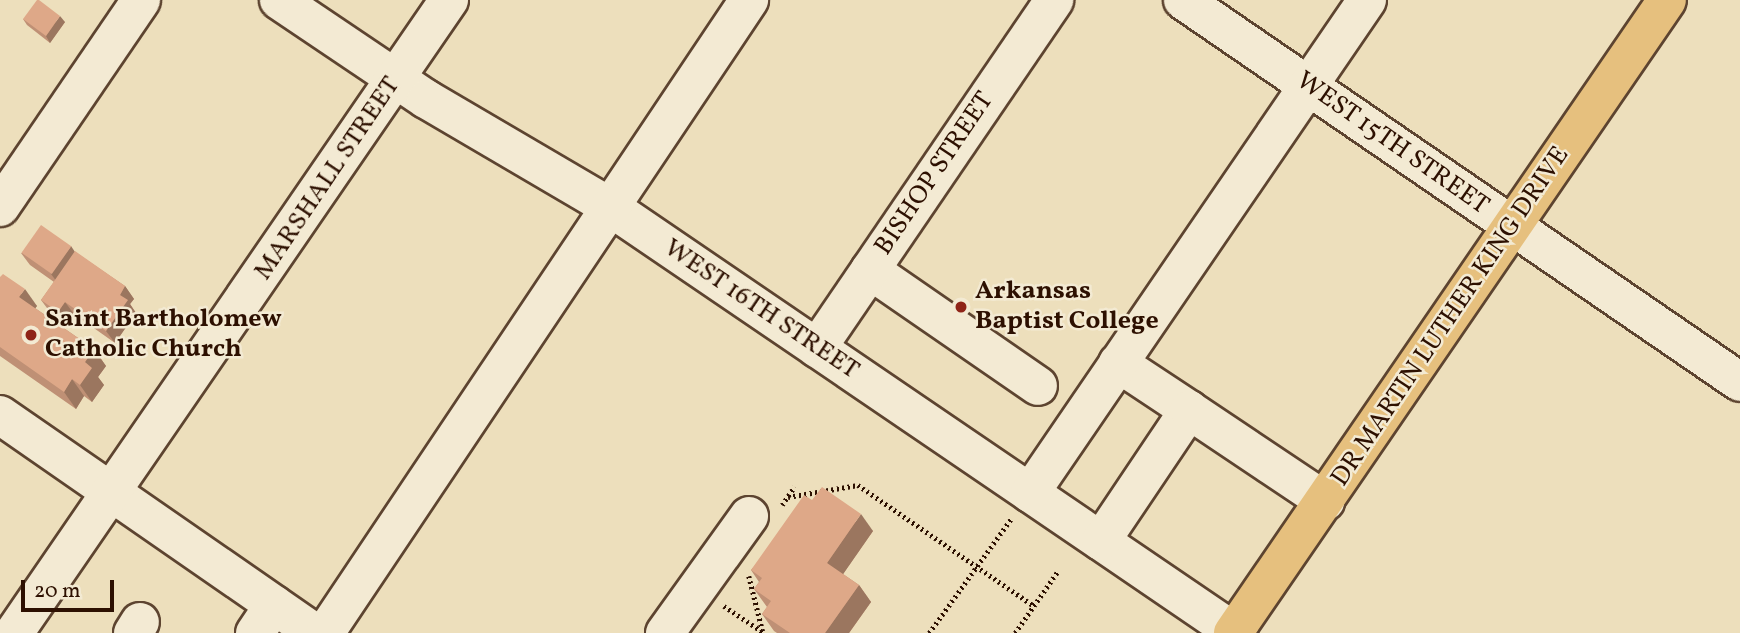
<!DOCTYPE html>
<html>
<head>
<meta charset="utf-8">
<style>
  body { margin:0 }
  #map { position:relative; width:1740px; height:633px; overflow:hidden; background:#eddfbc; font-family:Vollkorn,serif }
  div>[style] { position:absolute }
  [style*='--x'] { left:calc(var(--x)*1px); top:calc(var(--y)*1px); width:calc(var(--w)*1px); rotate:calc(var(--a)*1deg) }
  .path>* { height:4.5px; margin-top:-2.25px; transform-origin:0; background:repeating-linear-gradient(90deg,#2d1001 0 2px,transparent 0 5.5px) }
  .roads { filter:drop-shadow(2px 0 #5d4430) drop-shadow(-2px 0 #5d4430) drop-shadow(0 2px #5d4430) drop-shadow(0 -2px #5d4430) }
  .minor>* { height:38px; margin:-19px; padding:0 19px; transform-origin:19px; border-radius:19px; background:#f3ead3 }
  .major>* { height:38px; margin:-19px; padding:0 19px; transform-origin:19px; border-radius:19px; background:#e6c07e }
  .wall>* { inset:0; background:#bf9075 }
  .shaded-wall>* { inset:0; background:#9b765f }
  .building>* { inset:0; background:#dea888; transform-origin:0 0 }
  .dots>* { width:19px; height:19px; translate:-50% -50%; box-sizing:border-box; border:4px solid #f3ead3; border-radius:50% }
  span { translate:-50% -50%; white-space:nowrap; text-align:center; line-height:1.15; -webkit-text-stroke:5px #f3ead3; paint-order:stroke }
  .street-label { font-size:26px; color:#2d1001 }
  .poi-label { font-size:26px; color:#2d1001; font-weight:700 }
  .left { translate:0 -50%; text-align:left }
  .scale { position:absolute; left:21px; top:580px; width:93px; height:32px; box-sizing:border-box; border:4px solid #2d1001; border-top:0; padding-left:9px; font-size:21px; line-height:24px; white-space:nowrap; color:#2d1001; -webkit-text-stroke:5px #f3ead3; paint-order:stroke }
</style>
</head>
<body>
<div id="map">
  <div class="path">
    <i style="--x:788;--y:497;--w:71;--a:-9.7"></i>
    <i style="--x:858;--y:485;--w:214;--a:34.5"></i>
    <i style="--x:782;--y:505;--w:22;--a:-56"></i>
    <i style="--x:749;--y:576;--w:58;--a:76"></i>
    <i style="--x:724;--y:606;--w:47;--a:33.7"></i>
    <i style="--x:929;--y:633;--w:140;--a:-54.3"></i>
    <i style="--x:1015;--y:633;--w:75;--a:-55.3"></i>
  </div>
  <div class="roads">
    <div class="minor">
      <i style="--x:279;--y:0;--w:177;--a:34"></i>
      <i style="--x:426;--y:99;--w:213;--a:30.4"></i>
      <i style="--x:610;--y:207;--w:757;--a:34.24"></i>
      <i style="--x:1183;--y:0;--w:675;--a:34.44"></i>
      <i style="--x:0;--y:207;--w:250;--a:-55.7"></i>
      <i style="--x:870;--y:270;--w:204;--a:34.6"></i>
      <i style="--x:817;--y:348;--w:421;--a:-55.7"></i>
      <i style="--x:1118;--y:363;--w:85;--a:33.5"></i>
      <i style="--x:0;--y:415;--w:383;--a:34.7"></i>
      <i style="--x:1030;--y:493;--w:597;--a:-55.64"></i>
      <i style="--x:1101;--y:541;--w:158;--a:-56.1"></i>
      <i style="--x:1189;--y:410;--w:164;--a:33.8"></i>
      <i style="--x:14;--y:633;--w:768;--a:-55.5"></i>
      <i style="--x:133;--y:633;--w:13;--a:-58"></i>
      <i style="--x:255;--y:633;--w:34;--a:-56"></i>
      <i style="--x:325;--y:633;--w:762;--a:-56.18"></i>
      <i style="--x:665;--y:633;--w:144;--a:-54.3"></i>
    </div>
    <div class="major">
      <i style="--x:1233;--y:633;--w:767;--a:-55.56"></i>
    </div>
  </div>
  <div class="wall">
    <i style="clip-path:polygon(23px 19px,65px 22px,50px 43px,27px 25px)"></i>
    <i style="clip-path:polygon(75px 252px,125px 286px,134px 299px,130px 304px,136px 313px,115px 343px,74px 314px,67px 324px,50px 312px,41px 300px,54px 282px,30px 265px,21px 253px)"></i>
    <i style="clip-path:polygon(0 277px,37px 306px,35px 308px,94px 349px,106px 366px,98px 377px,104px 385px,92px 402px,84px 396px,76px 409px,0 356px)"></i>
    <i style="clip-path:polygon(812px 500px,873px 531px,843px 574px,859px 585px,871px 602px,849px 633px,777px 633px,774px 631px,762px 614px,767px 607px,754px 589px,759px 582px,751px 570px)"></i>
  </div>
  <div class="shaded-wall">
    <i style="clip-path:polygon(60px 16px,65px 22px,50px 43px,46px 36px)"></i>
    <i style="clip-path:polygon(71px 246px,79px 258px,60px 286px,51px 274px)"></i>
    <i style="clip-path:polygon(125px 286px,134px 299px,130px 304px,136px 313px,115px 343px,106px 331px,120px 295px)"></i>
    <i style="clip-path:polygon(25px 289px,37px 306px,31px 314px,19px 297px)"></i>
    <i style="clip-path:polygon(65px 302px,74px 314px,67px 324px,58px 312px)"></i>
    <i style="clip-path:polygon(94px 349px,106px 366px,98px 377px,104px 385px,92px 402px,80px 385px,85px 362px)"></i>
    <i style="clip-path:polygon(72px 379px,84px 396px,76px 409px,64px 392px)"></i>
    <i style="clip-path:polygon(861px 514px,873px 531px,839px 580px,827px 563px)"></i>
    <i style="clip-path:polygon(859px 585px,871px 602px,849px 633px,825px 633px)"></i>
  </div>
  <div class="building">
    <i style="clip-path:polygon(37px 0,39px 0,60px 16px,46px 36px,23px 19px)"></i>
    <i style="left:41px;top:225px;width:37px;height:34px;rotate:35deg"></i>
    <i style="clip-path:polygon(75px 251px,125px 286px,120px 295px,128px 300px,106px 331px,65px 302px,58px 312px,41px 300px)"></i>
    <i style="clip-path:polygon(3px 274px,25px 289px,19px 297px,94px 349px,85px 362px,92px 368px,80px 385px,72px 379px,64px 392px,0 347px,0 277px)"></i>
    <i style="clip-path:polygon(822px 487px,861px 514px,827px 563px,859px 585px,825px 633px,790px 633px,762px 614px,771px 601px,754px 589px,762px 578px,751px 570px,804px 495px,812px 500px)"></i>
  </div>
  <div class="dots">
    <i style="left:961px;top:307px;background:#8f2418"></i>
    <i style="left:31px;top:335px;background:#8f2418"></i>
  </div>
  <div class="street-label">
    <span style="left:1392px;top:144px;rotate:35deg">WEST 15TH STREET</span>
    <span style="left:935px;top:174px;rotate:-56deg">BISHOP STREET</span>
    <span style="left:328px;top:179px;rotate:-56deg">MARSHALL STREET</span>
    <span style="left:761px;top:310px;rotate:34deg">WEST 16TH STREET</span>
    <span style="left:1451px;top:317px;rotate:-56deg">DR MARTIN LUTHER KING DRIVE</span>
  </div>
  <div class="poi-label">
    <span class="left" style="left:975px;top:307px">Arkansas<br>Baptist College</span>
    <span class="left" style="left:45px;top:335px">Saint Bartholomew<br>Catholic Church</span>
  </div>
  <div class="scale">20 m</div>
</div>
</body>
</html>
